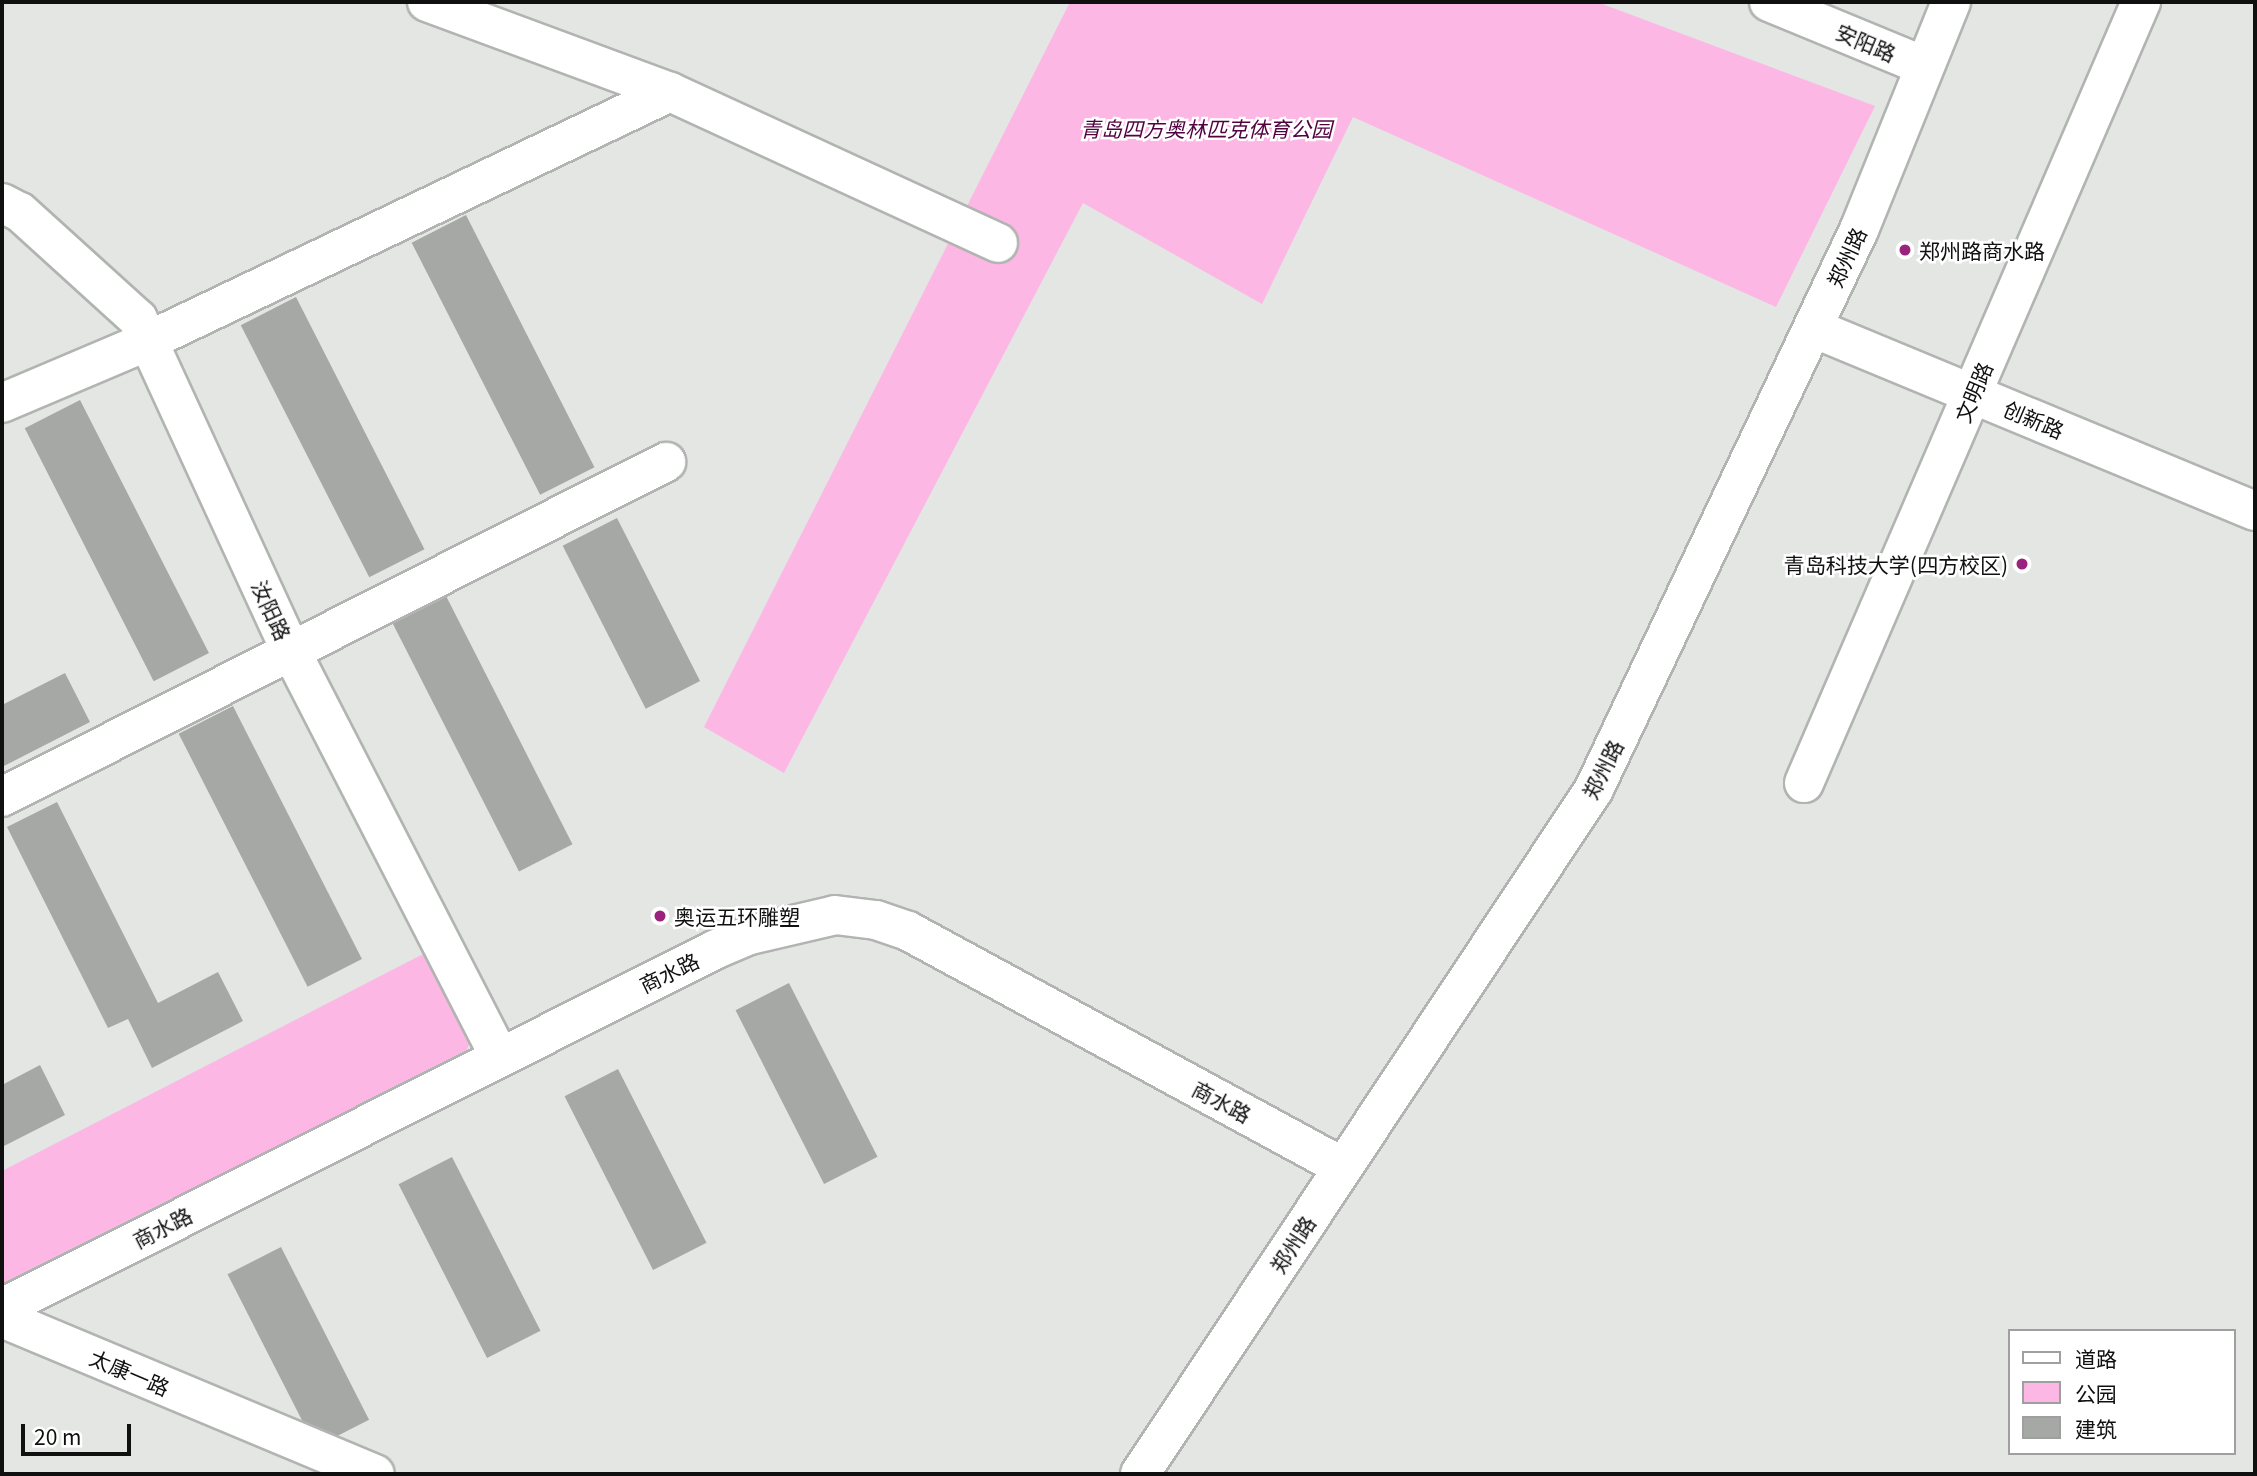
<!DOCTYPE html>
<html>
<head>
<meta charset="utf-8">
<style>
  body { margin:0 }
  #map { position:relative; width:2257px; height:1476px; overflow:hidden; background:#e3e6e3; font-family:Georgia,"Noto Sans SC",serif }
  div>[style] { position:absolute }
  [style*='--x'] { left:calc(var(--x)*1px); top:calc(var(--y)*1px); width:calc(var(--w)*1px); rotate:calc(var(--a)*1deg) }
  .green>* { inset:0; background:#fdb7e5 }
  .building>* { inset:0; background:#a6a8a6; transform-origin:0 0 }
  .roads { filter:drop-shadow(2px 0 #b1b4b1) drop-shadow(-2px 0 #b1b4b1) drop-shadow(0 2px #b1b4b1) drop-shadow(0 -2px #b1b4b1) }
  .minor>* { height:38px; margin:-19px; padding:0 19px; transform-origin:19px; border-radius:19px; background:#fff }
  .major>* { height:38px; margin:-19px; padding:0 19px; transform-origin:19px; border-radius:19px; background:#fff }
  .dots>* { width:19px; height:19px; translate:-50% -50%; box-sizing:border-box; border:4px solid #fff; border-radius:50% }
  span { translate:-50% -50%; white-space:nowrap; text-align:center; line-height:1.15; -webkit-text-stroke:5px #fff; paint-order:stroke }
  .street-label { font-size:21px; color:#0f100f }
  .park-label { font-size:21px; color:#520241; font-style:italic }
  .poi-label { font-size:21px; color:#0f100f }
  .left { translate:0 -50%; text-align:left }
  .right { translate:-100% -50%; text-align:right }
  .frame { position:absolute; inset:0; border:4px solid #0f100f; pointer-events:none }
  .legend { position:absolute; left:2008px; top:1329px; width:228px; height:126px; box-sizing:border-box; background:#fff; border:2px solid #9f9f9f; margin:0; padding:9px 12px; list-style:none; font-size:21px; color:#0f100f }
  .legend li { display:flex; align-items:center; gap:14px; height:35px }
  .legend b { width:35px; border:2px solid #9f9f9f }
  .scale { position:absolute; left:21px; top:1424px; width:110px; height:32px; box-sizing:border-box; border:4px solid #0f100f; border-top:0; padding-left:9px; font-size:21px; line-height:24px; white-space:nowrap; color:#0f100f; -webkit-text-stroke:5px #fff; paint-order:stroke }
</style>
</head>
<body>
<div id="map">
  <div class="green">
    <i style="clip-path:polygon(1070px 2px,1597px 2px,1875px 106px,1776px 307px,1353px 117px,1262px 304px,1083px 203px,784px 773px,704px 727px)"></i>
    <i style="clip-path:polygon(427px 952px,471px 1039px,463px 1061px,7px 1289px,2px 1279px,2px 1171px)"></i>
  </div>
  <div class="building">
    <i style="left:466px;top:215px;width:283px;height:61px;rotate:63deg"></i>
    <i style="left:296px;top:297px;width:283px;height:62px;rotate:63deg"></i>
    <i style="left:80px;top:400px;width:284px;height:62px;rotate:63deg"></i>
    <i style="left:617px;top:518px;width:183px;height:61px;rotate:63deg"></i>
    <i style="left:444px;top:592px;width:283px;height:60px;rotate:63deg"></i>
    <i style="clip-path:polygon(65px 673px,90px 722px,2px 767px,2px 700px,4px 704px)"></i>
    <i style="left:233px;top:706px;width:284px;height:61px;rotate:63deg"></i>
    <i style="clip-path:polygon(57px 802px,158px 1003px,218px 972px,243px 1021px,152px 1068px,128px 1019px,108px 1028px,7px 827px)"></i>
    <i style="left:789px;top:983px;width:195px;height:60px;rotate:63deg"></i>
    <i style="clip-path:polygon(40px 1065px,65px 1115px,2px 1147px,2px 1085px)"></i>
    <i style="left:618px;top:1069px;width:195px;height:60px;rotate:63deg"></i>
    <i style="left:452px;top:1157px;width:195px;height:60px;rotate:63deg"></i>
    <i style="left:281px;top:1247px;width:194px;height:60px;rotate:63deg"></i>
  </div>
  <div class="roads">
    <div class="minor">
      <i style="--x:427;--y:2;--w:259;--a:20.3"></i>
      <i style="--x:670;--y:92;--w:361;--a:24.7"></i>
      <i style="--x:1769;--y:2;--w:168;--a:22.4"></i>
      <i style="--x:2;--y:203;--w:20;--a:27"></i>
      <i style="--x:20;--y:212;--w:159;--a:42.2"></i>
      <i style="--x:138;--y:319;--w:366;--a:65.3"></i>
      <i style="--x:291;--y:651;--w:455;--a:62.8"></i>
      <i style="--x:1813;--y:328;--w:478;--a:22.5"></i>
      <i style="--x:2;--y:403;--w:159;--a:-23"></i>
      <i style="--x:148;--y:341;--w:578;--a:-25.5"></i>
      <i style="--x:1804;--y:783;--w:851;--a:-66.66"></i>
      <i style="--x:2;--y:797;--w:744;--a:-26.77"></i>
      <i style="--x:2;--y:1308;--w:797;--a:-26.69"></i>
      <i style="--x:714;--y:950;--w:39;--a:-23"></i>
      <i style="--x:750;--y:935;--w:87;--a:-13.2"></i>
      <i style="--x:835;--y:915;--w:41;--a:7"></i>
      <i style="--x:876;--y:920;--w:34;--a:19"></i>
      <i style="--x:908;--y:931;--w:495;--a:28.5"></i>
      <i style="--x:2;--y:1318;--w:404;--a:22.7"></i>
    </div>
    <div class="major">
      <i style="--x:1140;--y:1474;--w:822;--a:-56.46"></i>
      <i style="--x:1594;--y:789;--w:619;--a:-64.64"></i>
      <i style="--x:1859;--y:230;--w:246;--a:-68"></i>
    </div>
  </div>
  <div class="dots">
    <i style="left:1905px;top:250px;background:#9a237d"></i>
    <i style="left:2022px;top:564px;background:#9a237d"></i>
    <i style="left:660px;top:916px;background:#9a237d"></i>
  </div>
  <div class="street-label">
    <span style="left:1866px;top:42px;rotate:23deg">安阳路</span>
    <span style="left:1846px;top:257px;rotate:-65deg">郑州路</span>
    <span style="left:1973px;top:392px;rotate:-67deg">文明路</span>
    <span style="left:2034px;top:419px;rotate:23deg">创新路</span>
    <span style="left:272px;top:610px;rotate:65deg">汝阳路</span>
    <span style="left:1602px;top:769px;rotate:-63deg">郑州路</span>
    <span style="left:669px;top:972px;rotate:-26deg">商水路</span>
    <span style="left:1222px;top:1101px;rotate:28deg">商水路</span>
    <span style="left:162px;top:1227px;rotate:-27deg">商水路</span>
    <span style="left:1292px;top:1244px;rotate:-57deg">郑州路</span>
    <span style="left:130px;top:1372px;rotate:23deg">太康一路</span>
  </div>
  <div class="park-label">
    <span style="left:1206px;top:128px">青岛四方奥林匹克体育公园</span>
  </div>
  <div class="poi-label">
    <span class="left" style="left:1919px;top:250px">郑州路商水路</span>
    <span class="right" style="left:2008px;top:564px">青岛科技大学(四方校区)</span>
    <span class="left" style="left:674px;top:916px">奥运五环雕塑</span>
  </div>
  <div class="frame"></div>
  <ul class="legend">
  <li><b style="height:9px;background:#fff"></b>道路</li>
  <li><b style="height:19px;background:#fdb7e5"></b>公园</li>
  <li><b style="height:19px;background:#a6a8a6"></b>建筑</li>
  </ul>
  <div class="scale">20 m</div>
</div>
</body>
</html>
